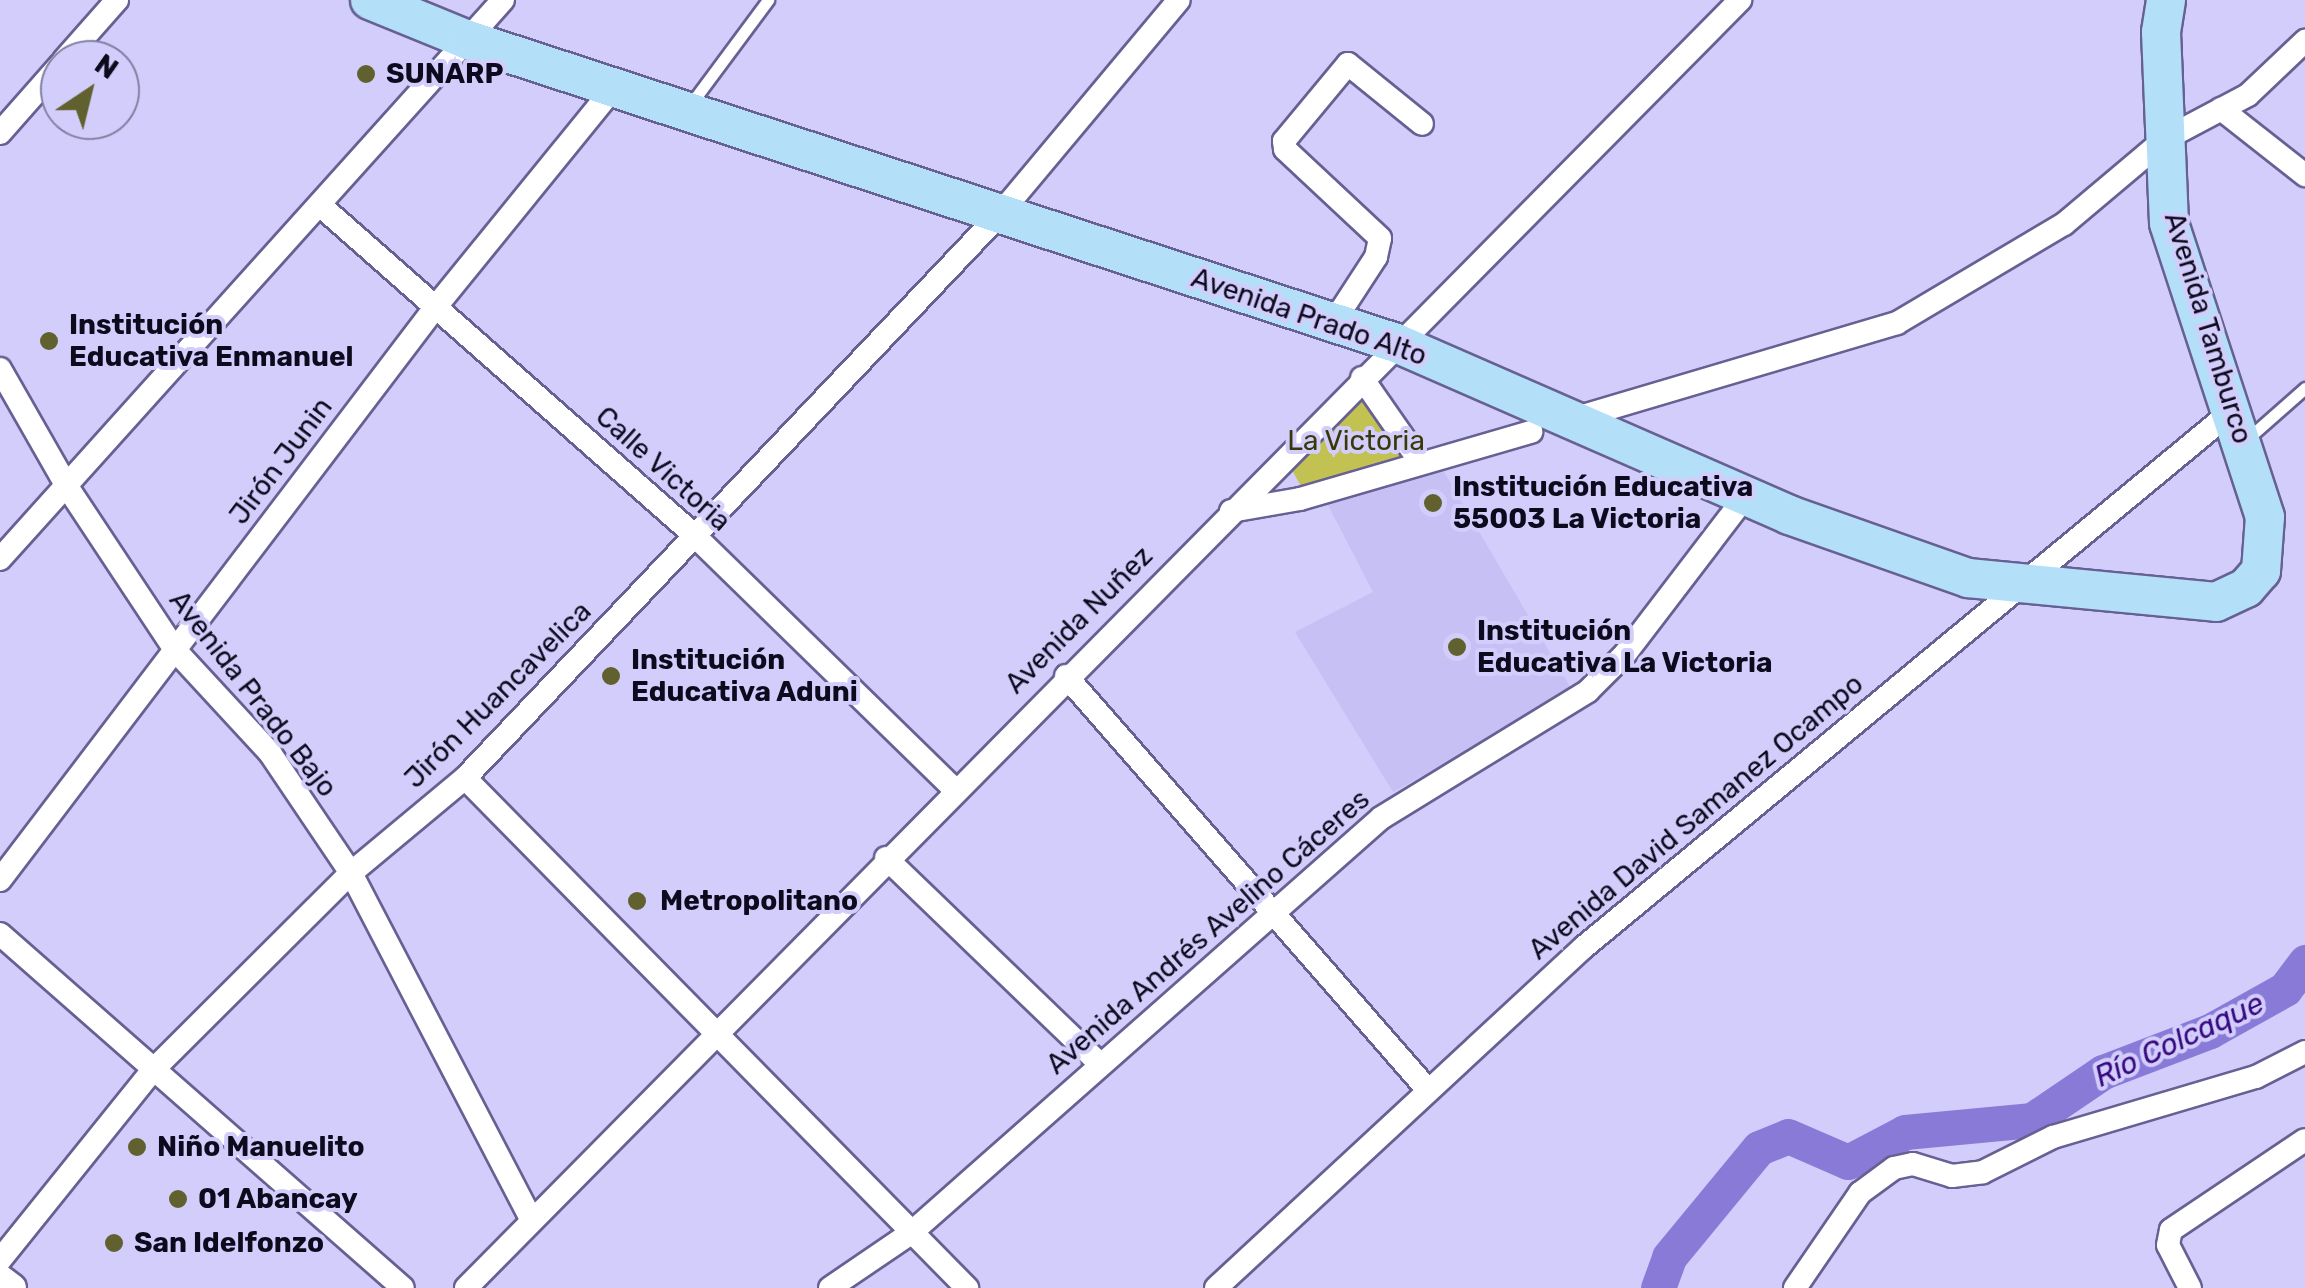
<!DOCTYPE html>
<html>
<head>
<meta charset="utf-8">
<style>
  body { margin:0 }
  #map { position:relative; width:2305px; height:1288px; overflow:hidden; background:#d2cdfb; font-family:Rubik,sans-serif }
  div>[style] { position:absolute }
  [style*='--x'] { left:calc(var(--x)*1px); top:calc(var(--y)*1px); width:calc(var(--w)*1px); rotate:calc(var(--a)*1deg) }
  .built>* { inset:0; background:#c6c0f4 }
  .green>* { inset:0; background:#c1c252 }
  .river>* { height:35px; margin:-17.5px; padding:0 17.5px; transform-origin:17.5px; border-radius:17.5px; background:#8a7ad8 }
  .roads { filter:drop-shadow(2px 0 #676093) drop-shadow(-2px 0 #676093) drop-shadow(0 2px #676093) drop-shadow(0 -2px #676093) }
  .service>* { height:11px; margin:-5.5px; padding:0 5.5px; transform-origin:5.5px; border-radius:5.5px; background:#fff }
  .minor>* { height:22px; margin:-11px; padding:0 11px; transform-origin:11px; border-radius:11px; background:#fff }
  .tertiary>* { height:28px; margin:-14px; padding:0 14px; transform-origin:14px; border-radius:14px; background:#fff }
  .trunk>* { height:38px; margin:-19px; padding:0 19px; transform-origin:19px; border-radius:19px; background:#b3e0f8 }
  .dots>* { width:28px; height:28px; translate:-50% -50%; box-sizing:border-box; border:5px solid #d2cdfb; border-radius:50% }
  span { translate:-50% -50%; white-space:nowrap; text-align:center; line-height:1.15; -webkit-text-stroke:8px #d2cdfb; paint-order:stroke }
  .poi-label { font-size:28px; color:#0d0a1d; font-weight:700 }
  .left { translate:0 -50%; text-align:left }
  .street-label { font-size:28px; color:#0d0a1d }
  .park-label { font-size:28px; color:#393908 }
  .water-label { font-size:30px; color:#360a7e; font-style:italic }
  .north { position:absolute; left:40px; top:40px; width:100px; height:100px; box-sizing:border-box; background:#d2cdfb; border:2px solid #837fa2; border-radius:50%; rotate:35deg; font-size:28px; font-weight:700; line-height:40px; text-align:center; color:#0d0a1d }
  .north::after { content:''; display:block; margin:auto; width:35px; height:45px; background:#60612e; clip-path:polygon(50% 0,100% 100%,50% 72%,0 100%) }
</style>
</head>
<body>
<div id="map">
  <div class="built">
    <i style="clip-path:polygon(1440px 465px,1573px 692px,1393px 792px,1295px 632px,1373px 592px,1326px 501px)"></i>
  </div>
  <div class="green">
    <i style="clip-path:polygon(1358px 388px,1410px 460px,1303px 490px,1291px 468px)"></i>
  </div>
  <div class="river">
    <i style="--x:1658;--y:1288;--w:33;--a:-70"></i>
    <i style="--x:1669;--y:1257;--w:141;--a:-50.5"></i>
    <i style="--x:1759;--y:1148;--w:31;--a:-22"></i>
    <i style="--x:1788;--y:1136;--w:65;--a:23.4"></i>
    <i style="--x:1848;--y:1162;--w:64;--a:-27.8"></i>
    <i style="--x:1905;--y:1132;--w:128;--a:-5.4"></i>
    <i style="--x:2032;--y:1120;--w:86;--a:-34.1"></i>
    <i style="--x:2103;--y:1072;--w:115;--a:-21"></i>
    <i style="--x:2210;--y:1031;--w:86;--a:-29.2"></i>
    <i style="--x:2285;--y:989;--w:34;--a:-53"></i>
  </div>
  <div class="roads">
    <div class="service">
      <i style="--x:690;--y:105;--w:131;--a:-53.4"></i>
      <i style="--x:2246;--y:440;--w:79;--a:-41.4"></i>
    </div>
    <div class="minor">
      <i style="--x:64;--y:60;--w:80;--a:-48.5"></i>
      <i style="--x:2221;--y:109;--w:107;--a:38.2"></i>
      <i style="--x:0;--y:133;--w:91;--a:-48.6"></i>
      <i style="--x:321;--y:206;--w:499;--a:41.4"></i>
      <i style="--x:695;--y:536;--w:362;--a:44.3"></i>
      <i style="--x:1333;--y:323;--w:79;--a:-56.9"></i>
      <i style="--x:1376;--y:257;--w:19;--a:-78"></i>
      <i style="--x:1380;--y:238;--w:130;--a:-136.9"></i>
      <i style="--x:1285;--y:149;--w:8;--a:-97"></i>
      <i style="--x:1284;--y:141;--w:100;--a:-50.3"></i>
      <i style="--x:1348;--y:64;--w:95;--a:39"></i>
      <i style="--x:0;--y:369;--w:137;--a:60.3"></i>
      <i style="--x:68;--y:488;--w:196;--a:56.5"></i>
      <i style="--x:176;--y:651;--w:139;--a:47.3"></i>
      <i style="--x:270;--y:753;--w:145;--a:56"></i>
      <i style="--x:351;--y:873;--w:392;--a:62.5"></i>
      <i style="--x:1362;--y:378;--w:103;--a:55.2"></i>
      <i style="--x:1573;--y:419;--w:338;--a:-16.5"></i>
      <i style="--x:1897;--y:323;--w:194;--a:-30.7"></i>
      <i style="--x:2064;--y:224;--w:132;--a:-40.1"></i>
      <i style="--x:2165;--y:139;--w:94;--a:-27.9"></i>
      <i style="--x:2248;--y:95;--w:79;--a:-43.5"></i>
      <i style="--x:1231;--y:511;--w:70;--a:-9.9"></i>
      <i style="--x:1300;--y:499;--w:241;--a:-16.2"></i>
      <i style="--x:0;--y:559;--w:752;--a:-48.02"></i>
      <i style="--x:1066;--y:676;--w:550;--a:48.83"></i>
      <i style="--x:465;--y:778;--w:716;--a:45.45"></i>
      <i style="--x:886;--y:858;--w:297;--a:43.9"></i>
      <i style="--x:0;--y:880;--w:717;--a:-52.76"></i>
      <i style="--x:434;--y:309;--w:290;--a:-50.9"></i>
      <i style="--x:0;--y:934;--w:536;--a:41.3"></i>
      <i style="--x:0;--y:1260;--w:244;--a:-51.2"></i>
      <i style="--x:153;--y:1070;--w:279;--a:-44.9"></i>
      <i style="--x:351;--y:873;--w:148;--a:-39.8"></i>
      <i style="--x:465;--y:778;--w:776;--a:-46.51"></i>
      <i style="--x:999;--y:215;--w:280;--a:-50.1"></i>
      <i style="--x:466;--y:1288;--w:1812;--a:-45.31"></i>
      <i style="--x:830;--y:1288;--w:98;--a:-34.2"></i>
      <i style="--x:911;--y:1233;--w:627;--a:-41.44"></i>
      <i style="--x:1381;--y:818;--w:243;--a:-31.5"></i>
      <i style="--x:1588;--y:691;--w:52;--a:-45"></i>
      <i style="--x:1625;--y:654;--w:199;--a:-52.6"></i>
      <i style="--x:1216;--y:1288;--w:502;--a:-42.82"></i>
      <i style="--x:1584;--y:947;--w:841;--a:-39.6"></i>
      <i style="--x:1795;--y:1288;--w:115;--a:-55.6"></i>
      <i style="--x:1860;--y:1193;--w:42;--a:-36.3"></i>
      <i style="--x:1894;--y:1168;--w:19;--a:-12"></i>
      <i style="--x:1913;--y:1164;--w:41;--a:17.1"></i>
      <i style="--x:1952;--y:1176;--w:31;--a:-7"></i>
      <i style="--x:1983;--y:1172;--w:78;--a:-26.6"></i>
      <i style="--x:2053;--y:1137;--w:212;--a:-16.5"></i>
      <i style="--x:2256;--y:1077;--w:55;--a:-27"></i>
      <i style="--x:2190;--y:1288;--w:48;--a:-117.1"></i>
      <i style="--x:2168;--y:1245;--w:15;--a:-79"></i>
      <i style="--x:2171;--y:1230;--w:161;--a:-33.9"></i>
    </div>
    <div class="tertiary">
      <i style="--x:0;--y:1279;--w:15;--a:37"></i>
    </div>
    <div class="trunk">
      <i style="--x:370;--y:0;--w:106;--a:22.2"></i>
      <i style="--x:468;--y:40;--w:976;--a:18.08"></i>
      <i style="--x:1396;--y:343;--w:429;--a:23.6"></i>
      <i style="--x:1789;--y:515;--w:190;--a:19.4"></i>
      <i style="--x:1968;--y:578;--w:249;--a:5.5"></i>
      <i style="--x:2216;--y:602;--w:33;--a:-25"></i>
      <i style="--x:2246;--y:588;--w:23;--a:-49"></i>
      <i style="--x:2261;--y:571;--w:54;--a:-85.8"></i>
      <i style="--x:2265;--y:517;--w:309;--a:-108.1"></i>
      <i style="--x:2169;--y:223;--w:191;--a:-92.4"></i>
      <i style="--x:2161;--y:32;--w:32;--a:-81"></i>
    </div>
  </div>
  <div class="dots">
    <i style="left:366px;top:74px;background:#60612e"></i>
    <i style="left:49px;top:341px;background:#60612e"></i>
    <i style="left:1433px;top:503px;background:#60612e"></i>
    <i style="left:1457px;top:647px;background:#60612e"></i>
    <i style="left:611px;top:676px;background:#60612e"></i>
    <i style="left:637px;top:901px;background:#60612e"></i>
    <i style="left:137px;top:1147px;background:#60612e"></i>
    <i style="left:178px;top:1199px;background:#60612e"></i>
    <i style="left:114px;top:1243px;background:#60612e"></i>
  </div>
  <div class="poi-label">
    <span class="left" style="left:386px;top:74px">SUNARP</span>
    <span class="left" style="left:69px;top:341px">Institución<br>Educativa Enmanuel</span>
    <span class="left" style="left:1453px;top:503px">Institución Educativa<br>55003 La Victoria</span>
    <span class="left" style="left:1477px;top:647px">Institución<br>Educativa La Victoria</span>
    <span class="left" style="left:631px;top:676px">Institución<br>Educativa Aduni</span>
    <span class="left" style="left:660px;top:901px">Metropolitano</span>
    <span class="left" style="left:157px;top:1147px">Niño Manuelito</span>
    <span class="left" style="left:198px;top:1199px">01 Abancay</span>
    <span class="left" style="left:134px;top:1243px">San Idelfonzo</span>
  </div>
  <div class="street-label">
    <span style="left:1309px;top:317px;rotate:19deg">Avenida Prado Alto</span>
    <span style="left:2208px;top:328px;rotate:73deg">Avenida Tamburco</span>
    <span style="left:281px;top:461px;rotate:-53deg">Jirón Junin</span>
    <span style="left:663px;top:469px;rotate:42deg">Calle Victoria</span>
    <span style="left:1079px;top:620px;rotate:-45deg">Avenida Nuñez</span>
    <span style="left:253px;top:694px;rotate:52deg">Avenida Prado Bajo</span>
    <span style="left:498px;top:695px;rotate:-45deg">Jirón Huancavelica</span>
    <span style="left:1696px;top:817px;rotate:-40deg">Avenida David Samanez Ocampo</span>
    <span style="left:1208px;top:932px;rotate:-41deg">Avenida Andrés Avelino Cáceres</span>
  </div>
  <div class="park-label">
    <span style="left:1356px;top:441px">La Victoria</span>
  </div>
  <div class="water-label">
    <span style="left:2179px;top:1040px;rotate:-25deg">Río Colcaque</span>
  </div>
  <div class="north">N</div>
</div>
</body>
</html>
